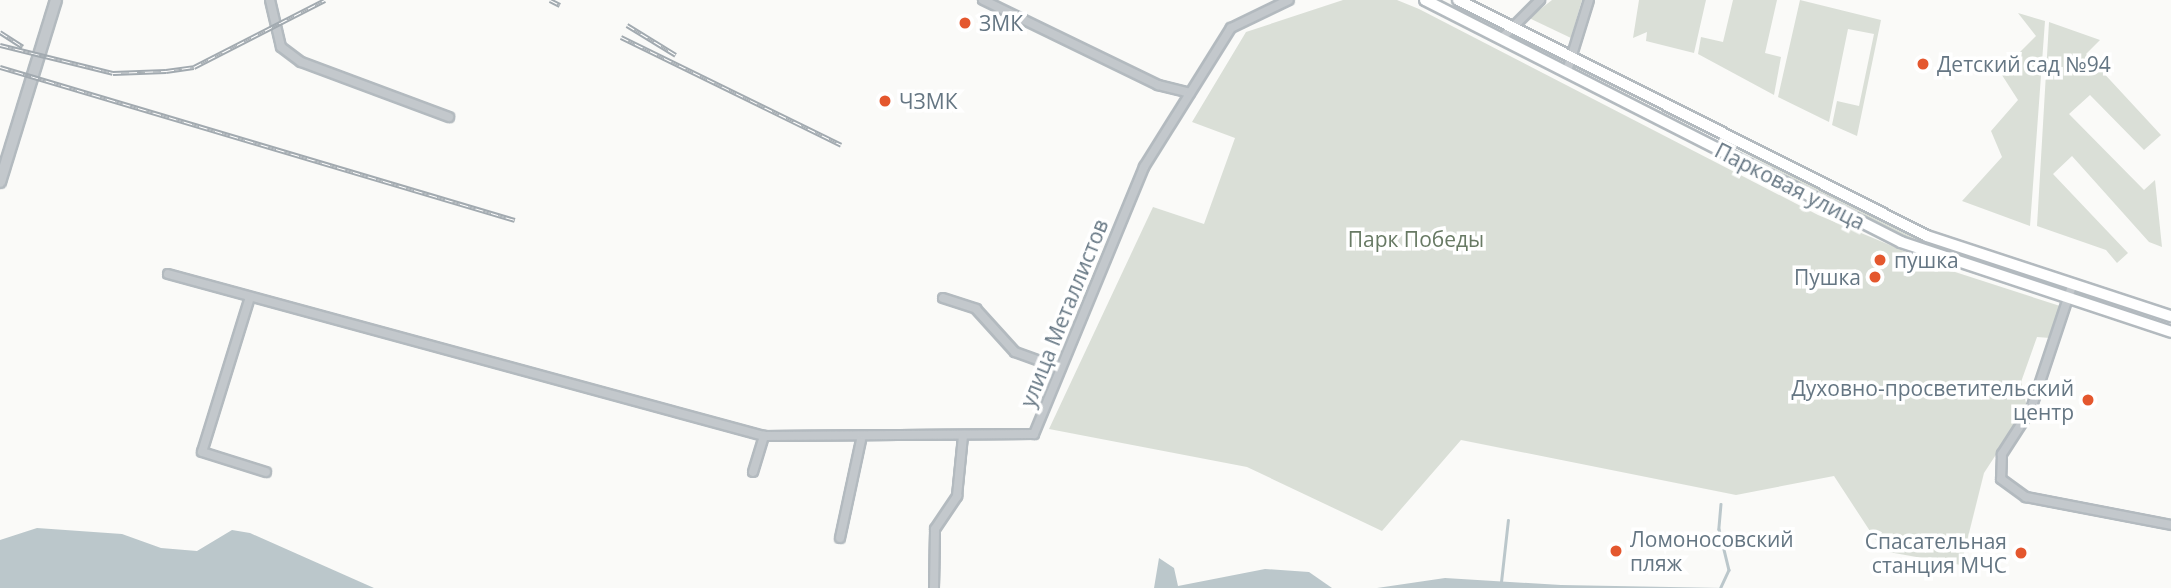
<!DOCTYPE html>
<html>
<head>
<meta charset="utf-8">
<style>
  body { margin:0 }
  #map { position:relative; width:2171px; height:588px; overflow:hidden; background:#fafaf8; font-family:"Open Sans",sans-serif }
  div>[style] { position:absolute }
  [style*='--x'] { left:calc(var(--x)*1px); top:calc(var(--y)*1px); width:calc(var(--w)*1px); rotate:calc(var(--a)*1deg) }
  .green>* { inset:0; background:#dadfd7 }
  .water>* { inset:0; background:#bbc7cb }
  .stream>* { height:2.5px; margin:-1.25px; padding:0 1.25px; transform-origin:1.25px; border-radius:1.25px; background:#bbc7cb }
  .roads { filter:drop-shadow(2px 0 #b3babf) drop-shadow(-2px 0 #b3babf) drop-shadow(0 2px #b3babf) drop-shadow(0 -2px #b3babf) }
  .minor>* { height:8px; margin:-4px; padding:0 4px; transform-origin:4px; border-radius:4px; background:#c3c8cc }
  .tertiary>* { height:10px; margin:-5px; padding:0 5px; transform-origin:5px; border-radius:5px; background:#c3c8cc }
  .secondary>* { height:10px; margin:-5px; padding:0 5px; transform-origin:5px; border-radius:5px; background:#fff }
  .rail>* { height:5px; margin-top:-2.5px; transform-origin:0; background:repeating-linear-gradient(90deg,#fff 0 8px,#a2aab0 0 16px); box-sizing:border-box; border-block:2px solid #a2aab0 }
  .dots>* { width:19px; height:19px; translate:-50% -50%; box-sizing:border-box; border:4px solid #fff; border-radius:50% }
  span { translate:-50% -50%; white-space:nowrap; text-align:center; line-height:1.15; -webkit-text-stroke:7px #fff; paint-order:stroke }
  .poi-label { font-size:21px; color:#657683 }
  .left { translate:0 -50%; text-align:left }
  .right { translate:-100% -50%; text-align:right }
  .street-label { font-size:21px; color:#657683 }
  .park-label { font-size:21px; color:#687a64 }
</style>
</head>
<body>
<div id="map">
  <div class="green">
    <i style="clip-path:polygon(1343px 0,1397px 0,1419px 9px,1818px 215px,1952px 271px,2060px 306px,2050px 338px,2037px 337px,2021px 382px,2027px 407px,1984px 473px,1961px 565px,1883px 551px,1834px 476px,1736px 495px,1461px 440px,1382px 531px,1247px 467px,1049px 429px,1153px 207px,1204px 224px,1235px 138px,1192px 122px,1246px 32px)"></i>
    <i style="clip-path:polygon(1552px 0,1582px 0,1571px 38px,1529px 18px)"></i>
    <i style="clip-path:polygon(1639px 0,1706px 0,1694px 53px,1646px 41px,1647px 32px,1633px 38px)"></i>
    <i style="clip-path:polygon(1733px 0,1777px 0,1765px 53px,1781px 57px,1774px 95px,1698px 54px,1701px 37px,1723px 42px)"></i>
    <i style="clip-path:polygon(1800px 0,1881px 20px,1857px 136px,1832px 125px,1837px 101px,1859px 106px,1874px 34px,1848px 29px,1829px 122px,1778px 97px)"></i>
    <i style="clip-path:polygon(2018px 13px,2045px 21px,2030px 226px,1962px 201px,2002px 157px,1991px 131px,2018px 100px,2000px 72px,2036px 36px)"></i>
    <i style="clip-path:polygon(2049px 22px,2100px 40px,2086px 54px,2161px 135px,2144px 150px,2090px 95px,2069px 114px,2144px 190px,2155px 180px,2162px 247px,2149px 242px,2072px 156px,2053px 174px,2128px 253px,2117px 263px,2106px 250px,2037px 226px)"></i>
    <i style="clip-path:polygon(1589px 71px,1896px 228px,2056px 290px,1894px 232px)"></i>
  </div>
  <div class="water">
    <i style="clip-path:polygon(37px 528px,122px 534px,161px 548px,197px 551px,232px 530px,250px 533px,374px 588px,0 588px,0 540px)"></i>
    <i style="clip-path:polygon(1159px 558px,1174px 568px,1178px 586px,1265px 569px,1309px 572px,1332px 588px,1154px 588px)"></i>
    <i style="clip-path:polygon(1445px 578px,1561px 585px,1724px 588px,1377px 588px)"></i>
  </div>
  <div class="stream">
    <i style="--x:1721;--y:504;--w:25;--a:95"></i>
    <i style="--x:1719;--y:529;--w:42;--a:76.3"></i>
    <i style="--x:1729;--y:570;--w:19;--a:115"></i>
    <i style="--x:1501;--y:582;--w:62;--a:-83.6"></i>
  </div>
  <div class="roads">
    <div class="minor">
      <i style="--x:270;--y:0;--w:48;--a:76.8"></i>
      <i style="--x:281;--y:47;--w:25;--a:37"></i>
      <i style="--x:301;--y:62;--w:158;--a:20.4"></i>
      <i style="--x:983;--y:0;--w:195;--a:25.9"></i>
      <i style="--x:1158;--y:85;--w:33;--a:14"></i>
      <i style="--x:1502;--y:38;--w:54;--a:-45"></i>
      <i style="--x:1567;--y:71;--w:74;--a:-72.8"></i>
      <i style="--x:168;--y:274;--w:618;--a:15.21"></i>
      <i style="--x:764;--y:436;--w:270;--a:-0.4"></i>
      <i style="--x:1034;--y:434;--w:289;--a:-67.6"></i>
      <i style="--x:1144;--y:167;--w:164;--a:-58"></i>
      <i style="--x:1231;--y:28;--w:64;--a:-25.8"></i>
      <i style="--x:2072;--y:286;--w:130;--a:108.4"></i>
      <i style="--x:2031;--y:409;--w:54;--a:122.8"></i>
      <i style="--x:2002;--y:454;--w:25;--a:92"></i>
      <i style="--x:2001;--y:479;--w:31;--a:36"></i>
      <i style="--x:2026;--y:497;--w:148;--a:10.9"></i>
      <i style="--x:250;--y:297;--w:162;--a:107.2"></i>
      <i style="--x:202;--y:452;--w:67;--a:17.4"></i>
      <i style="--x:943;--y:298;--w:35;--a:18"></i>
      <i style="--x:976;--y:309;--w:58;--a:47.8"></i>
      <i style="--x:1015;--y:352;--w:47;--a:20"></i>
      <i style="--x:753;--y:472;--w:38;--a:-73"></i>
      <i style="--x:840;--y:538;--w:100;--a:-77.9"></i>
      <i style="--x:934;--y:588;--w:59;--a:-89"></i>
      <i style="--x:935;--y:529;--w:40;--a:-56"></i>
      <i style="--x:957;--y:496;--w:60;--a:-84.3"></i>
    </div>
    <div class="tertiary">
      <i style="--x:0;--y:182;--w:190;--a:-72.9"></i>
    </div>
    <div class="secondary">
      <i style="--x:1425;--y:0;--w:534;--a:26.95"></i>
      <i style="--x:1901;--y:242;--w:285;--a:18.4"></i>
      <i style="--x:1458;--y:0;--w:525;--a:26.71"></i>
      <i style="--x:1927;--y:236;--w:257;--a:18.2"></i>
    </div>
  </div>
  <div class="rail">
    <i style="--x:550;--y:0;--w:11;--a:27"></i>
    <i style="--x:627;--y:25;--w:57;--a:31.5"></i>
    <i style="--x:0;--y:32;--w:27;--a:33"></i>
    <i style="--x:621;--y:37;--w:245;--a:26.1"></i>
    <i style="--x:0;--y:45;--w:116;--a:13.9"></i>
    <i style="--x:113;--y:73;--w:53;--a:-2.2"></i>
    <i style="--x:166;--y:71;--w:28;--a:-8"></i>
    <i style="--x:194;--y:67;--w:147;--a:-27.1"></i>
    <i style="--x:0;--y:67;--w:537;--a:16.55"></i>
  </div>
  <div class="dots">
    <i style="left:965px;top:23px;background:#e4572e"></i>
    <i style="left:1923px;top:64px;background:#e4572e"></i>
    <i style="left:885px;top:101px;background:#e4572e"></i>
    <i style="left:1880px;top:260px;background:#e4572e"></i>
    <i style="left:1875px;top:277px;background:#e4572e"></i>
    <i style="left:2088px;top:400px;background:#e4572e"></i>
    <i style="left:1616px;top:551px;background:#e4572e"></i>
    <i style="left:2021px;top:553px;background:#e4572e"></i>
  </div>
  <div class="poi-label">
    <span class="left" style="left:979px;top:23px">ЗМК</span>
    <span class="left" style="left:1937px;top:64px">Детский сад №94</span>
    <span class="left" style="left:899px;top:101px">ЧЗМК</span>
    <span class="left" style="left:1894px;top:260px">пушка</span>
    <span class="right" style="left:1861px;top:277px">Пушка</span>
    <span class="right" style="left:2074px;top:400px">Духовно-просветительский<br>центр</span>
    <span class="left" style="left:1630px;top:551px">Ломоносовский<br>пляж</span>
    <span class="right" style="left:2007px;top:553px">Спасательная<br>станция МЧС</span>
  </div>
  <div class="street-label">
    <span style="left:1790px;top:186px;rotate:27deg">Парковая улица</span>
    <span style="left:1064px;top:313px;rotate:-68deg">улица Металлистов</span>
  </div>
  <div class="park-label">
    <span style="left:1416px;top:239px">Парк Победы</span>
  </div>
</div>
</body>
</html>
